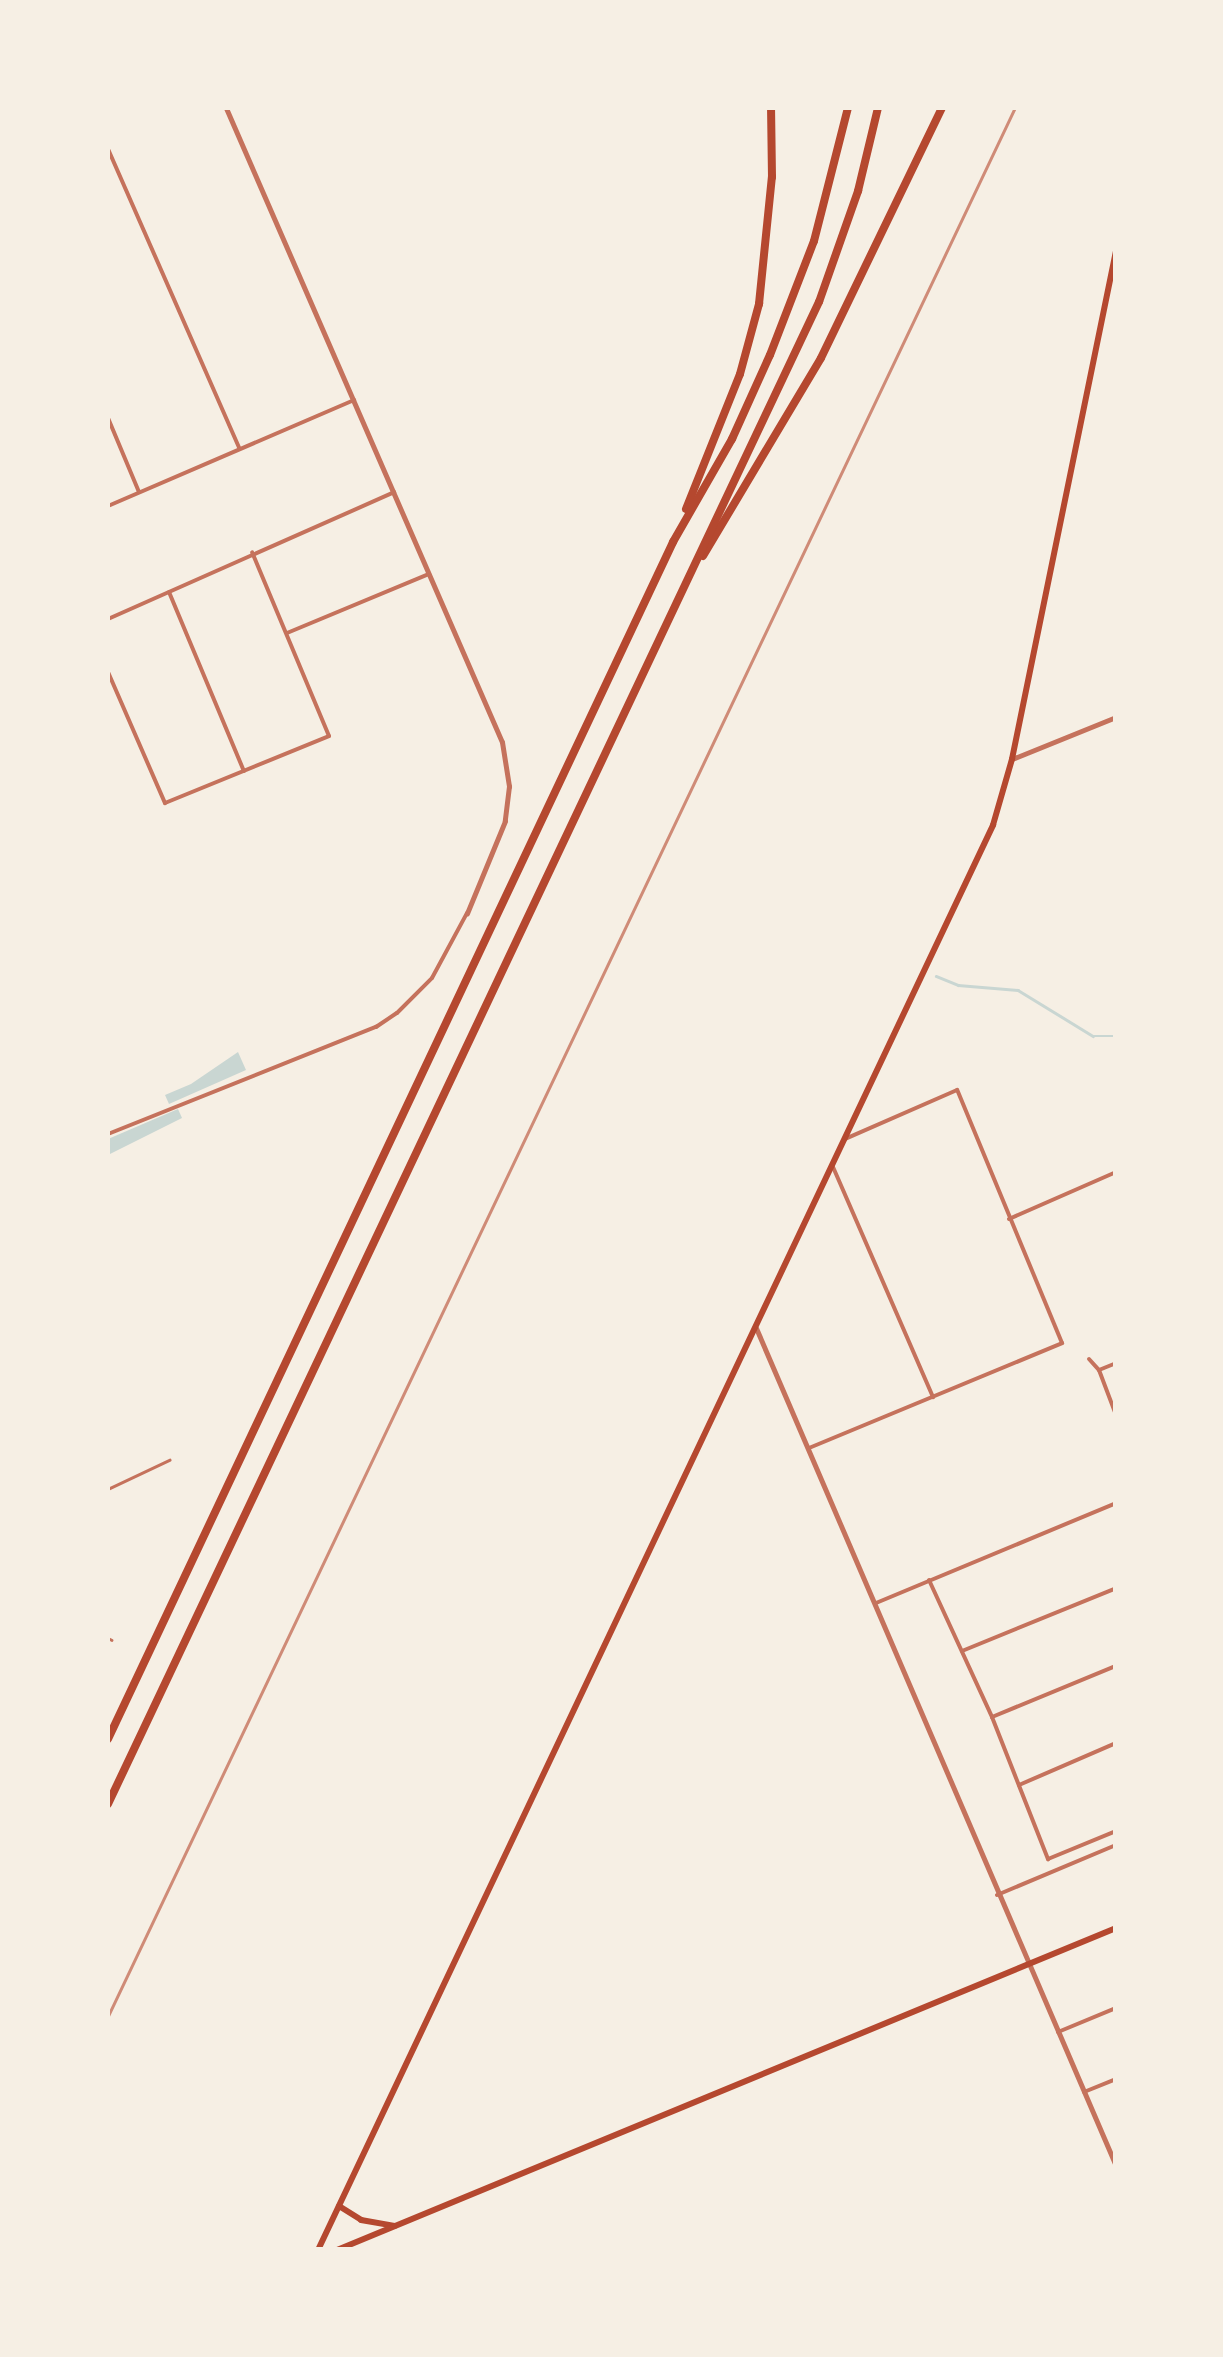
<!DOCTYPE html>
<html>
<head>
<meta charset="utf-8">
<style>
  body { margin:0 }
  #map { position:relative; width:1223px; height:2357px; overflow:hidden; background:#f6efe4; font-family:Inter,sans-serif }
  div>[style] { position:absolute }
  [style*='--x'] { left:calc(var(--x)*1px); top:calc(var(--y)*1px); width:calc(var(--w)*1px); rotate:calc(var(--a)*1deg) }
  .water>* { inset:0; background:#c9d6d2 }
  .stream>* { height:2.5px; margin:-1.25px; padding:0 1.25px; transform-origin:1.25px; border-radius:1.25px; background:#c9d6d2 }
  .service>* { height:2.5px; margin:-1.25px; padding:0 1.25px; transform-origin:1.25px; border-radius:1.25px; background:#c5725c }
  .minor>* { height:4px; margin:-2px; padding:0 2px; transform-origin:2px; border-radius:2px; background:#c5725c }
  .tertiary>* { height:5px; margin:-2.5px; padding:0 2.5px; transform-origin:2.5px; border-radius:2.5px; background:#c5725c }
  .secondary>* { height:6px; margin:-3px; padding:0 3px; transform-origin:3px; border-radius:3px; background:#b5482f }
  .motorway>* { height:8px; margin:-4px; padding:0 4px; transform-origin:4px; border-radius:4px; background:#b5482f }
  .rail>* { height:2.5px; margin:-1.25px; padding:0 1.25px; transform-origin:1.25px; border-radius:1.25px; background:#cf8b77 }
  span { translate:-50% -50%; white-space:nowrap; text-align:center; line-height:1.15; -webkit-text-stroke:8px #f6efe4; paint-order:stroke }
  .frame { position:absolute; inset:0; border:110px solid #f6efe4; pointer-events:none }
</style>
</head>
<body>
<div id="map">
  <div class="water">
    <i style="clip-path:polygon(238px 1052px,246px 1070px,169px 1104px,165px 1095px,191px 1084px)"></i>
    <i style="clip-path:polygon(178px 1109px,182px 1118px,108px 1155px,108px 1139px)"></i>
  </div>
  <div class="stream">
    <i style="--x:936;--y:976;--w:24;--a:22"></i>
    <i style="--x:958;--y:985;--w:60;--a:4.8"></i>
    <i style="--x:1018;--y:990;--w:88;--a:31.5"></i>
    <i style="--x:1093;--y:1036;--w:23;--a:0"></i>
  </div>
  <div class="service">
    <i style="--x:108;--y:1489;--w:68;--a:-25.4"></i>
    <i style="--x:108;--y:1638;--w:4;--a:27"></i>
  </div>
  <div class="minor">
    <i style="--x:108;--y:149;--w:326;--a:66.3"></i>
    <i style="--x:108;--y:418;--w:80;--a:67.3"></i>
    <i style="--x:108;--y:506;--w:268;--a:-23.3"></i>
    <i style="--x:169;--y:592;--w:194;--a:67.3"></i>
    <i style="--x:108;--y:619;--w:313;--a:-23.9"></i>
    <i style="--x:287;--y:633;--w:154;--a:-22.6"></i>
    <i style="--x:108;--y:672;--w:143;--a:66.5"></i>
    <i style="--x:165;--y:803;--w:177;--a:-22.2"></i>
    <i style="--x:329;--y:736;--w:199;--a:-112.7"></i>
    <i style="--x:108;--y:1134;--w:289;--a:-21.8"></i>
    <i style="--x:376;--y:1027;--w:25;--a:-34"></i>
    <i style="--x:397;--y:1013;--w:49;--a:-45"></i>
    <i style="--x:432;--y:978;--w:74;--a:-61.7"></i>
    <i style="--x:833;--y:1167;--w:251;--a:66.5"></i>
    <i style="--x:1009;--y:1219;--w:117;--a:-23.7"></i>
    <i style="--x:1089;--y:1359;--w:15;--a:48"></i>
    <i style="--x:1099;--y:1370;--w:48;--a:69.3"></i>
    <i style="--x:1099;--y:1370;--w:18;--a:-22"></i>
    <i style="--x:809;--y:1448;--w:274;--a:-22.5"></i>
    <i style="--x:1062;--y:1343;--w:274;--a:-112.5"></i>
    <i style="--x:957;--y:1090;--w:122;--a:156.4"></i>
    <i style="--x:929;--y:1580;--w:151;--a:65.3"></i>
    <i style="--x:992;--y:1717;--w:153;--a:68.5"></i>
    <i style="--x:1048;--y:1859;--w:74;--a:-22.4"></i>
    <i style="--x:876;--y:1603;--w:260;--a:-22.6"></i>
    <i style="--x:962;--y:1651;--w:166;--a:-22.2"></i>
    <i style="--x:992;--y:1717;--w:134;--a:-22.4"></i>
    <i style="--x:1019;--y:1785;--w:106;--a:-23.4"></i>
    <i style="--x:997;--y:1895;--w:129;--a:-22.8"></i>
    <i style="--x:1058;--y:2032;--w:63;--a:-22.5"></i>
    <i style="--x:1084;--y:2092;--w:35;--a:-22"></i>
  </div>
  <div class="tertiary">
    <i style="--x:226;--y:108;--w:691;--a:66.48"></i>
    <i style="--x:502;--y:742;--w:45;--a:81"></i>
    <i style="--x:509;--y:786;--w:35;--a:97"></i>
    <i style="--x:505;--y:821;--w:100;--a:112.4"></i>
    <i style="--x:1012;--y:759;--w:112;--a:-22"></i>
    <i style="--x:756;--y:1328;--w:912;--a:66.75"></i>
  </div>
  <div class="secondary">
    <i style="--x:339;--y:2206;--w:26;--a:32"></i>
    <i style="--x:361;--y:2220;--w:34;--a:10"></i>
    <i style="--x:318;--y:2250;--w:1577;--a:-64.65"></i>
    <i style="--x:993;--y:825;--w:69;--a:-73.9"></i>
    <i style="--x:1012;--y:759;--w:519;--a:-78.43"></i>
    <i style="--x:337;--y:2250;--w:843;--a:-22.46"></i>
  </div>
  <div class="motorway">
    <i style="--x:686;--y:509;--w:145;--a:-68.2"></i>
    <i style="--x:740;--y:374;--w:73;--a:-74.8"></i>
    <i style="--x:759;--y:304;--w:128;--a:-84.2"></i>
    <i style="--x:772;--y:177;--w:69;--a:-90.8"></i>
    <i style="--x:703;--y:556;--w:230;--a:-59.2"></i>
    <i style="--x:821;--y:358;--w:278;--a:-64.2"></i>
    <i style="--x:108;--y:1739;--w:1324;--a:-64.73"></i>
    <i style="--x:673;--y:542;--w:119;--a:-60.2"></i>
    <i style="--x:732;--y:439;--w:92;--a:-65.7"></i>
    <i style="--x:770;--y:355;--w:122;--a:-68.9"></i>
    <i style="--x:814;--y:241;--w:137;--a:-75.7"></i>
    <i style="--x:108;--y:1804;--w:1662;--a:-64.67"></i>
    <i style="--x:819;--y:302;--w:118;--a:-70.6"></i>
    <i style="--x:858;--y:191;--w:85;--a:-76.5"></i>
  </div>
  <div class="rail">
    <i style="--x:108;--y:2016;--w:2113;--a:-64.58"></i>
  </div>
  <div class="frame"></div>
</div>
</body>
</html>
